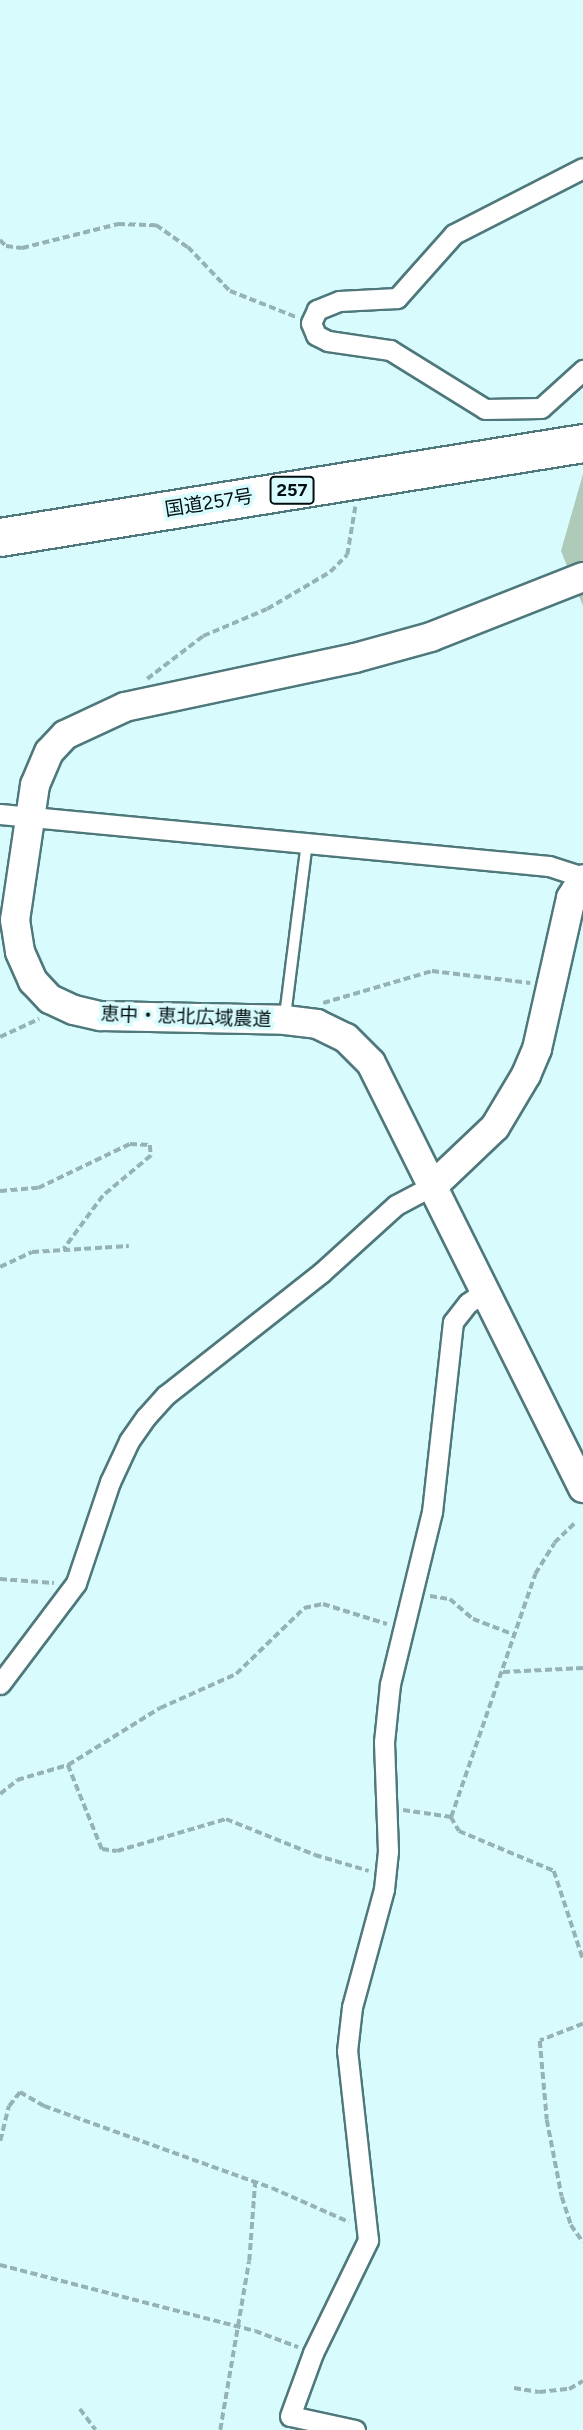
<!DOCTYPE html>
<html>
<head>
<meta charset="utf-8">
<style>
  body { margin:0 }
  #map { position:relative; width:583px; height:2430px; overflow:hidden; background:#d8fcfe; font-family:Figtree,"Noto Sans JP",sans-serif }
  div>[style] { position:absolute }
  [style*='--x'] { left:calc(var(--x)*1px); top:calc(var(--y)*1px); width:calc(var(--w)*1px); rotate:calc(var(--a)*1deg) }
  .green>* { inset:0; background:#adcbb8 }
  .path>* { height:3.5px; margin-top:-1.75px; transform-origin:0; background:repeating-linear-gradient(90deg,#95b2b4 0 7px,transparent 0 10.5px) }
  .roads { filter:drop-shadow(2px 0 #4e787b) drop-shadow(-2px 0 #4e787b) drop-shadow(0 2px #4e787b) drop-shadow(0 -2px #4e787b) }
  .lane>* { height:10px; margin:-5px; padding:0 5px; transform-origin:5px; border-radius:5px; background:#fff }
  .street>* { height:19px; margin:-9.5px; padding:0 9.5px; transform-origin:9.5px; border-radius:9.5px; background:#fff }
  .secondary>* { height:28px; margin:-14px; padding:0 14px; transform-origin:14px; border-radius:14px; background:#fff }
  .highway>* { height:37px; margin:-18.5px; padding:0 18.5px; transform-origin:18.5px; border-radius:18.5px; background:#fff }
  span { translate:-50% -50%; white-space:nowrap; text-align:center; line-height:1.15; -webkit-text-stroke:7px #d8fcfe; paint-order:stroke }
  .shield-label span { padding:2px 5px; background:#d8fcfe; border:2px solid; border-radius:5px; -webkit-text-stroke-width:0 }
  .shield-label { font-size:18px; color:#010e0f; font-weight:700 }
  .street-label { font-size:19px; color:#010e0f }
</style>
</head>
<body>
<div id="map">
  <div class="green">
    <i style="clip-path:polygon(583px 474px,583px 606px,561px 551px)"></i>
  </div>
  <div class="path">
    <i style="--x:0;--y:240;--w:8;--a:45"></i>
    <i style="--x:6;--y:246;--w:16;--a:7"></i>
    <i style="--x:22;--y:248;--w:99;--a:-14"></i>
    <i style="--x:118;--y:224;--w:38;--a:2"></i>
    <i style="--x:156;--y:225;--w:39;--a:35"></i>
    <i style="--x:188;--y:247;--w:61;--a:46.3"></i>
    <i style="--x:230;--y:291;--w:71;--a:21.5"></i>
    <i style="--x:147;--y:679;--w:71;--a:-37.5"></i>
    <i style="--x:203;--y:636;--w:69;--a:-22.9"></i>
    <i style="--x:267;--y:609;--w:73;--a:-30.4"></i>
    <i style="--x:330;--y:572;--w:24;--a:-45"></i>
    <i style="--x:347;--y:555;--w:49;--a:-80.5"></i>
    <i style="--x:323;--y:1003;--w:114;--a:-16.4"></i>
    <i style="--x:432;--y:971;--w:99;--a:7"></i>
    <i style="--x:0;--y:1037;--w:43;--a:-24.8"></i>
    <i style="--x:0;--y:1191;--w:38;--a:-5"></i>
    <i style="--x:38;--y:1188;--w:102;--a:-25.6"></i>
    <i style="--x:130;--y:1144;--w:20;--a:3"></i>
    <i style="--x:150;--y:1145;--w:11;--a:85"></i>
    <i style="--x:151;--y:1156;--w:62;--a:140.2"></i>
    <i style="--x:103;--y:1196;--w:66;--a:126.3"></i>
    <i style="--x:0;--y:1267;--w:35;--a:-25"></i>
    <i style="--x:32;--y:1252;--w:97;--a:-3.5"></i>
    <i style="--x:0;--y:1579;--w:54;--a:4.2"></i>
    <i style="--x:430;--y:1596;--w:20;--a:9"></i>
    <i style="--x:450;--y:1599;--w:30;--a:41"></i>
    <i style="--x:473;--y:1619;--w:45;--a:20.9"></i>
    <i style="--x:503;--y:1672;--w:80;--a:-2.9"></i>
    <i style="--x:68;--y:1765;--w:91;--a:68"></i>
    <i style="--x:102;--y:1849;--w:15;--a:8"></i>
    <i style="--x:117;--y:1851;--w:114;--a:-16.4"></i>
    <i style="--x:226;--y:1819;--w:96;--a:22"></i>
    <i style="--x:315;--y:1855;--w:56;--a:16.5"></i>
    <i style="--x:0;--y:1794;--w:22;--a:-39"></i>
    <i style="--x:17;--y:1780;--w:53;--a:-16.4"></i>
    <i style="--x:68;--y:1765;--w:108;--a:-31.8"></i>
    <i style="--x:160;--y:1708;--w:83;--a:-24.1"></i>
    <i style="--x:236;--y:1674;--w:95;--a:-44.1"></i>
    <i style="--x:304;--y:1608;--w:19;--a:-12"></i>
    <i style="--x:323;--y:1604;--w:67;--a:17.4"></i>
    <i style="--x:403;--y:1810;--w:49;--a:8.3"></i>
    <i style="--x:451;--y:1817;--w:257;--a:-70.9"></i>
    <i style="--x:535;--y:1574;--w:36;--a:-58"></i>
    <i style="--x:554;--y:1543;--w:29;--a:-44"></i>
    <i style="--x:451;--y:1817;--w:16;--a:60"></i>
    <i style="--x:459;--y:1831;--w:103;--a:22.8"></i>
    <i style="--x:554;--y:1871;--w:93;--a:71.8"></i>
    <i style="--x:583;--y:2024;--w:46;--a:158.4"></i>
    <i style="--x:540;--y:2041;--w:79;--a:84.9"></i>
    <i style="--x:547;--y:2120;--w:78;--a:79"></i>
    <i style="--x:562;--y:2197;--w:29;--a:72"></i>
    <i style="--x:571;--y:2225;--w:21;--a:55"></i>
    <i style="--x:0;--y:2141;--w:36;--a:-76"></i>
    <i style="--x:9;--y:2106;--w:18;--a:-52"></i>
    <i style="--x:20;--y:2092;--w:28;--a:30"></i>
    <i style="--x:44;--y:2106;--w:242;--a:19.8"></i>
    <i style="--x:272;--y:2188;--w:84;--a:23.8"></i>
    <i style="--x:0;--y:2265;--w:263;--a:14.5"></i>
    <i style="--x:255;--y:2331;--w:46;--a:20.4"></i>
    <i style="--x:514;--y:2388;--w:25;--a:9"></i>
    <i style="--x:539;--y:2392;--w:30;--a:-6"></i>
    <i style="--x:569;--y:2389;--w:16;--a:-30"></i>
    <i style="--x:80;--y:2409;--w:26;--a:53"></i>
    <i style="--x:220;--y:2430;--w:171;--a:-80.3"></i>
    <i style="--x:249;--y:2261;--w:79;--a:-85.7"></i>
  </div>
  <div class="roads">
    <div class="lane">
      <i style="--x:285;--y:1016;--w:175;--a:-82.8"></i>
    </div>
    <div class="street">
      <i style="--x:583;--y:168;--w:145;--a:152.9"></i>
      <i style="--x:454;--y:234;--w:86;--a:131.7"></i>
      <i style="--x:397;--y:298;--w:58;--a:177"></i>
      <i style="--x:339;--y:301;--w:24;--a:158"></i>
      <i style="--x:317;--y:310;--w:14;--a:115"></i>
      <i style="--x:311;--y:323;--w:13;--a:67"></i>
      <i style="--x:316;--y:335;--w:13;--a:27"></i>
      <i style="--x:328;--y:341;--w:63;--a:8.3"></i>
      <i style="--x:390;--y:350;--w:112;--a:31.8"></i>
      <i style="--x:485;--y:409;--w:56;--a:-1"></i>
      <i style="--x:541;--y:408;--w:57;--a:-42.1"></i>
      <i style="--x:0;--y:814;--w:551;--a:5.41"></i>
      <i style="--x:549;--y:866;--w:36;--a:18"></i>
      <i style="--x:0;--y:1684;--w:126;--a:-53"></i>
      <i style="--x:76;--y:1583;--w:107;--a:-71.4"></i>
      <i style="--x:110;--y:1482;--w:45;--a:-65.1"></i>
      <i style="--x:129;--y:1441;--w:29;--a:-55"></i>
      <i style="--x:146;--y:1417;--w:30;--a:-48"></i>
      <i style="--x:166;--y:1395;--w:197;--a:-38.2"></i>
      <i style="--x:321;--y:1273;--w:101;--a:-42.2"></i>
      <i style="--x:396;--y:1205;--w:43;--a:-27.8"></i>
      <i style="--x:355;--y:2430;--w:66;--a:-167.8"></i>
      <i style="--x:290;--y:2416;--w:67;--a:-69.9"></i>
      <i style="--x:313;--y:2353;--w:126;--a:-64"></i>
      <i style="--x:368;--y:2240;--w:190;--a:-96.3"></i>
      <i style="--x:347;--y:2051;--w:44;--a:-83.5"></i>
      <i style="--x:352;--y:2007;--w:122;--a:-74.8"></i>
      <i style="--x:384;--y:1889;--w:38;--a:-84"></i>
      <i style="--x:388;--y:1851;--w:109;--a:-92.1"></i>
      <i style="--x:384;--y:1742;--w:58;--a:-84.1"></i>
      <i style="--x:390;--y:1684;--w:177;--a:-76.3"></i>
      <i style="--x:432;--y:1512;--w:191;--a:-83.7"></i>
      <i style="--x:453;--y:1322;--w:24;--a:-52"></i>
      <i style="--x:468;--y:1303;--w:22;--a:-34"></i>
    </div>
    <div class="secondary">
      <i style="--x:583;--y:577;--w:163;--a:158.5"></i>
      <i style="--x:431;--y:637;--w:79;--a:164.6"></i>
      <i style="--x:355;--y:658;--w:235;--a:168"></i>
      <i style="--x:125;--y:707;--w:66;--a:155"></i>
      <i style="--x:65;--y:735;--w:23;--a:133"></i>
      <i style="--x:49;--y:752;--w:36;--a:113"></i>
      <i style="--x:35;--y:785;--w:136;--a:98.4"></i>
      <i style="--x:15;--y:920;--w:32;--a:81"></i>
      <i style="--x:20;--y:952;--w:32;--a:66"></i>
      <i style="--x:33;--y:981;--w:25;--a:47"></i>
      <i style="--x:50;--y:999;--w:26;--a:25"></i>
      <i style="--x:74;--y:1010;--w:28;--a:13"></i>
      <i style="--x:101;--y:1016;--w:184;--a:1.2"></i>
      <i style="--x:285;--y:1020;--w:32;--a:7"></i>
      <i style="--x:317;--y:1024;--w:32;--a:26"></i>
      <i style="--x:346;--y:1038;--w:35;--a:45"></i>
      <i style="--x:371;--y:1063;--w:475;--a:63.5"></i>
      <i style="--x:434;--y:1185;--w:84;--a:-43.6"></i>
      <i style="--x:495;--y:1127;--w:61;--a:-59.2"></i>
      <i style="--x:526;--y:1075;--w:28;--a:-67"></i>
      <i style="--x:537;--y:1049;--w:155;--a:-77.3"></i>
      <i style="--x:571;--y:898;--w:22;--a:-58"></i>
    </div>
    <div class="highway">
      <i style="--x:0;--y:537;--w:591;--a:-9.16"></i>
    </div>
  </div>
  <div class="shield-label">
    <span style="left:292px;top:490px">257</span>
  </div>
  <div class="street-label">
    <span style="left:209px;top:503px;rotate:-9deg">国道257号</span>
    <span style="left:186px;top:1017px;rotate:2deg">恵中・恵北広域農道</span>
  </div>
</div>
</body>
</html>
